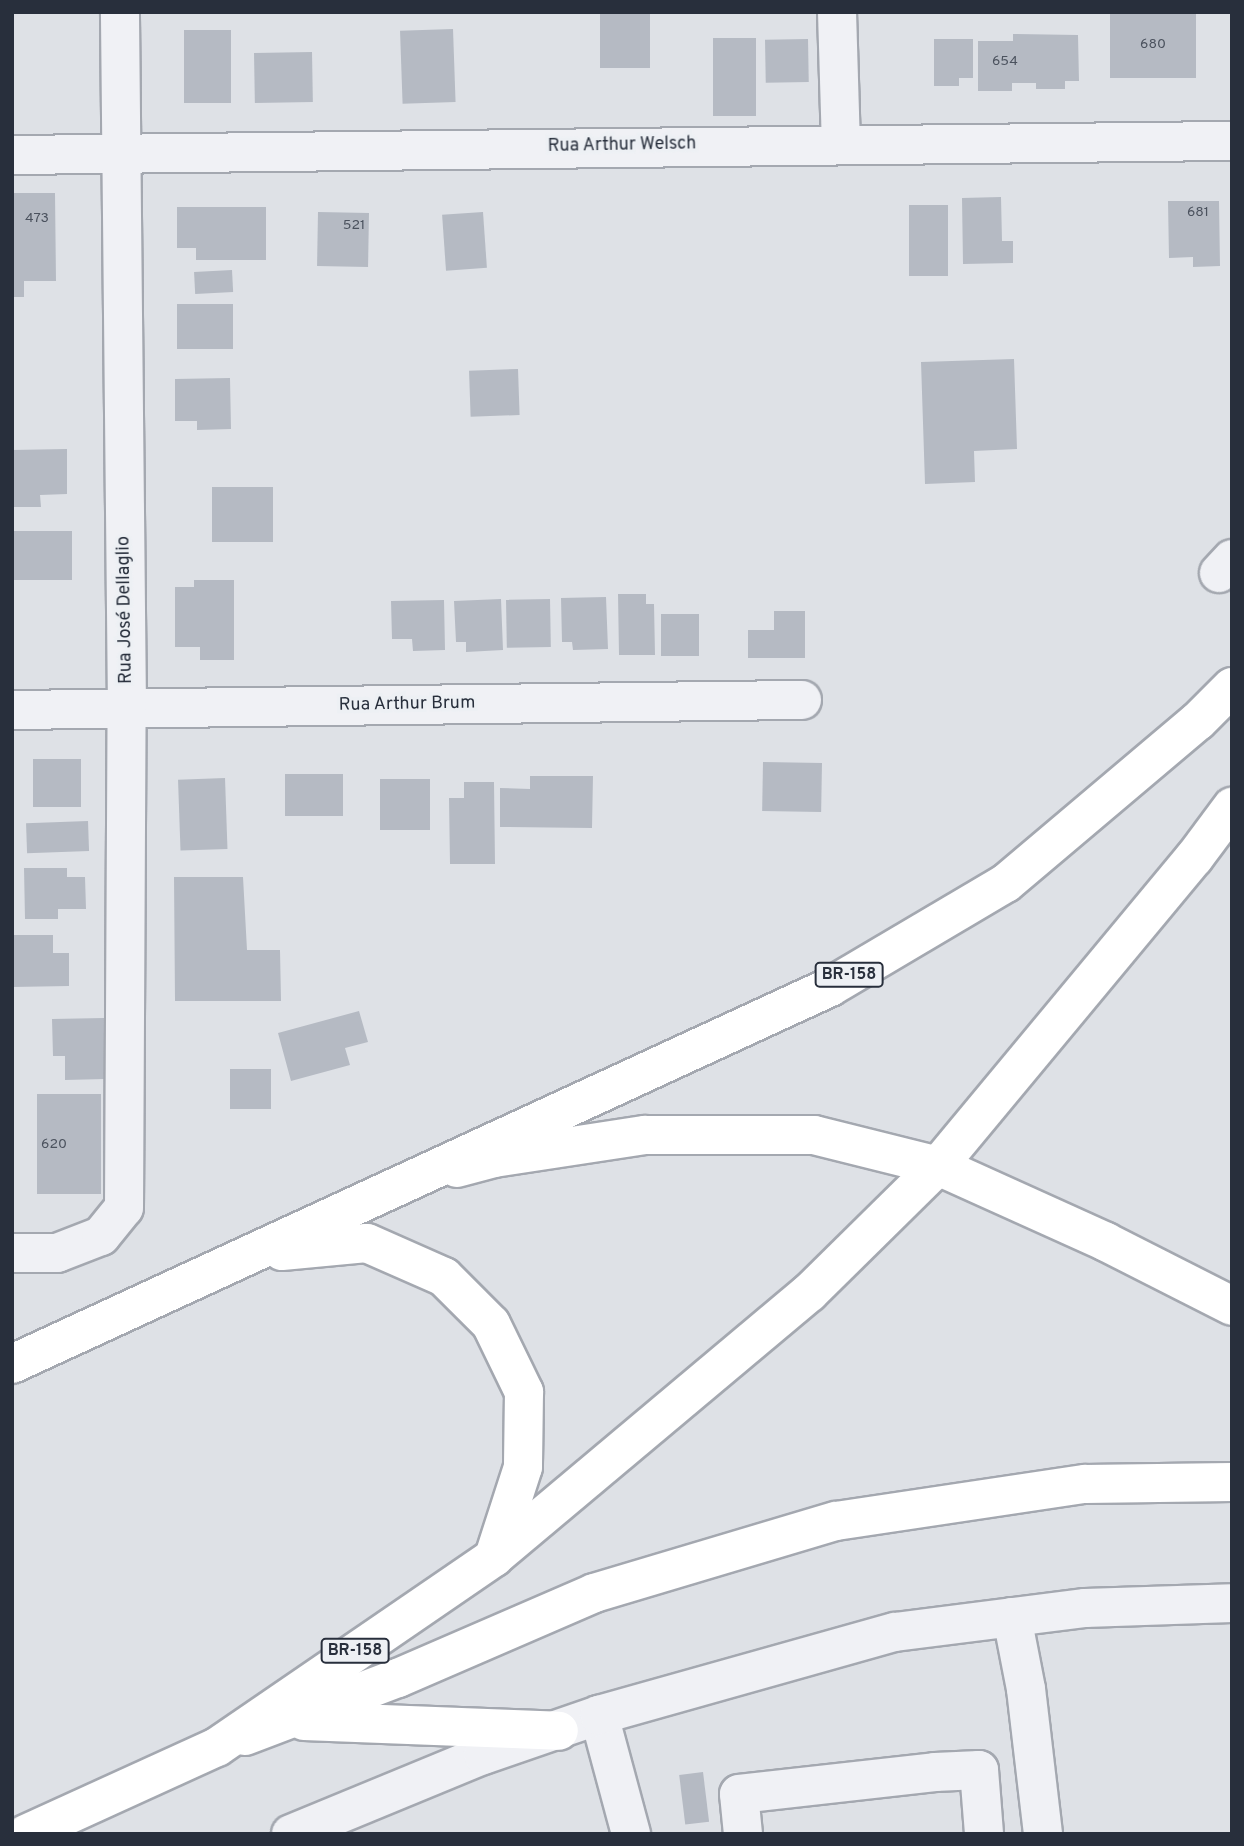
<!DOCTYPE html>
<html>
<head>
<meta charset="utf-8">
<style>
  body { margin:0 }
  #map { position:relative; width:1244px; height:1846px; overflow:hidden; background:#dee1e6; font-family:Overpass,sans-serif }
  div>[style] { position:absolute }
  [style*='--x'] { left:calc(var(--x)*1px); top:calc(var(--y)*1px); width:calc(var(--w)*1px); rotate:calc(var(--a)*1deg) }
  .building>* { inset:0; background:#b5bac3; transform-origin:0 0 }
  .roads { filter:drop-shadow(2px 0 #a4a8b0) drop-shadow(-2px 0 #a4a8b0) drop-shadow(0 2px #a4a8b0) drop-shadow(0 -2px #a4a8b0) }
  .minor>* { height:38px; margin:-19px; padding:0 19px; transform-origin:19px; border-radius:19px; background:#f0f1f5 }
  .major>* { height:38px; margin:-19px; padding:0 19px; transform-origin:19px; border-radius:19px; background:#fff }
  .highway>* { height:38px; margin:-19px; padding:0 19px; transform-origin:19px; border-radius:19px; background:#fff }
  span { translate:-50% -50%; white-space:nowrap; text-align:center; line-height:1.15; -webkit-text-stroke:7px #edf0f4; paint-order:stroke }
  .number-label { font-size:14px; color:#4b525e }
  .number-label span { -webkit-text-stroke-width:0 }
  .shield-label span { padding:2px 5px; background:#edf0f4; border:2px solid; border-radius:5px; -webkit-text-stroke-width:0 }
  .shield-label { font-size:16px; color:#282f3c; font-weight:700 }
  .street-label { font-size:18px; color:#282f3c }
  .frame { position:absolute; inset:0; border:14px solid #282f3c; pointer-events:none }
</style>
</head>
<body>
<div id="map">
  <div class="building">
    <i style="left:600px;top:12px;width:50px;height:56px"></i>
    <i style="left:1110px;top:12px;width:86px;height:66px"></i>
    <i style="left:453px;top:29px;width:73px;height:53px;rotate:88deg"></i>
    <i style="left:231px;top:30px;width:73px;height:47px;rotate:90deg"></i>
    <i style="clip-path:polygon(1013px 34px,1078px 35px,1079px 81px,1065px 81px,1065px 89px,1036px 89px,1036px 83px,1012px 83px,1012px 91px,978px 91px,978px 41px,1013px 41px)"></i>
    <i style="left:713px;top:38px;width:43px;height:78px"></i>
    <i style="left:808px;top:39px;width:43px;height:43px;rotate:89deg"></i>
    <i style="clip-path:polygon(934px 39px,973px 39px,973px 78px,959px 78px,959px 86px,934px 86px)"></i>
    <i style="left:312px;top:52px;width:50px;height:58px;rotate:89deg"></i>
    <i style="clip-path:polygon(12px 193px,55px 193px,56px 281px,24px 281px,24px 297px,12px 297px)"></i>
    <i style="clip-path:polygon(1001px 197px,1002px 241px,1013px 241px,1013px 263px,963px 264px,962px 198px)"></i>
    <i style="clip-path:polygon(1168px 201px,1219px 201px,1220px 266px,1193px 267px,1193px 257px,1169px 258px)"></i>
    <i style="left:909px;top:205px;width:39px;height:71px"></i>
    <i style="clip-path:polygon(177px 207px,266px 207px,266px 260px,196px 260px,196px 248px,177px 248px)"></i>
    <i style="left:318px;top:212px;width:51px;height:54px;rotate:1deg"></i>
    <i style="left:483px;top:212px;width:56px;height:41px;rotate:86deg"></i>
    <i style="left:232px;top:270px;width:22px;height:38px;rotate:87deg"></i>
    <i style="left:177px;top:304px;width:56px;height:45px"></i>
    <i style="clip-path:polygon(1014px 359px,1017px 449px,974px 451px,975px 482px,925px 484px,921px 362px)"></i>
    <i style="left:518px;top:369px;width:46px;height:49px;rotate:88deg"></i>
    <i style="clip-path:polygon(230px 378px,231px 429px,197px 430px,197px 421px,175px 421px,175px 379px)"></i>
    <i style="clip-path:polygon(67px 449px,67px 494px,40px 495px,41px 507px,12px 507px,12px 450px)"></i>
    <i style="left:212px;top:487px;width:61px;height:55px"></i>
    <i style="left:12px;top:531px;width:60px;height:49px"></i>
    <i style="clip-path:polygon(194px 580px,234px 580px,234px 660px,200px 660px,200px 647px,175px 647px,175px 587px,194px 587px)"></i>
    <i style="clip-path:polygon(618px 594px,646px 594px,646px 604px,654px 604px,655px 655px,619px 655px)"></i>
    <i style="clip-path:polygon(606px 597px,608px 649px,573px 650px,572px 642px,562px 642px,561px 598px)"></i>
    <i style="clip-path:polygon(501px 599px,503px 650px,466px 652px,466px 642px,456px 642px,454px 601px)"></i>
    <i style="left:550px;top:599px;width:48px;height:44px;rotate:89deg"></i>
    <i style="clip-path:polygon(444px 600px,445px 650px,413px 651px,412px 639px,392px 639px,391px 601px)"></i>
    <i style="clip-path:polygon(774px 611px,805px 611px,805px 658px,748px 658px,748px 630px,774px 630px)"></i>
    <i style="left:661px;top:614px;width:38px;height:42px"></i>
    <i style="left:33px;top:759px;width:48px;height:48px"></i>
    <i style="left:763px;top:762px;width:59px;height:49px;rotate:1deg"></i>
    <i style="left:285px;top:774px;width:58px;height:42px"></i>
    <i style="clip-path:polygon(530px 776px,593px 776px,592px 828px,500px 827px,500px 788px,530px 789px)"></i>
    <i style="left:225px;top:778px;width:71px;height:47px;rotate:88deg"></i>
    <i style="left:430px;top:779px;width:51px;height:50px;rotate:90deg"></i>
    <i style="clip-path:polygon(464px 782px,494px 782px,495px 864px,450px 864px,449px 798px,464px 798px)"></i>
    <i style="left:88px;top:821px;width:30px;height:62px;rotate:88deg"></i>
    <i style="clip-path:polygon(24px 868px,67px 868px,67px 877px,85px 877px,86px 909px,58px 909px,58px 919px,25px 919px)"></i>
    <i style="clip-path:polygon(174px 877px,243px 877px,247px 950px,280px 950px,281px 1001px,175px 1001px)"></i>
    <i style="clip-path:polygon(12px 935px,53px 935px,53px 953px,69px 953px,69px 986px,12px 987px)"></i>
    <i style="clip-path:polygon(359px 1011px,368px 1042px,345px 1048px,350px 1065px,291px 1081px,278px 1033px)"></i>
    <i style="clip-path:polygon(104px 1018px,105px 1079px,65px 1080px,65px 1056px,53px 1056px,52px 1019px)"></i>
    <i style="left:230px;top:1069px;width:41px;height:40px"></i>
    <i style="left:37px;top:1094px;width:64px;height:100px"></i>
    <i style="left:703px;top:1772px;width:50px;height:24px;rotate:83deg"></i>
  </div>
  <div class="roads">
    <div class="minor">
      <i style="--x:837;--y:12;--w:131;--a:88.3"></i>
      <i style="--x:12;--y:155;--w:1220;--a:-0.66"></i>
      <i style="--x:1219;--y:573;--w:19;--a:-47"></i>
      <i style="--x:12;--y:710;--w:790;--a:-0.73"></i>
      <i style="--x:12;--y:1253;--w:45;--a:0"></i>
      <i style="--x:57;--y:1253;--w:47;--a:-21.1"></i>
      <i style="--x:101;--y:1236;--w:36;--a:-51"></i>
      <i style="--x:124;--y:1208;--w:499;--a:-89.7"></i>
      <i style="--x:127;--y:709;--w:697;--a:-90.58"></i>
      <i style="--x:1012;--y:1617;--w:73;--a:79"></i>
      <i style="--x:1026;--y:1689;--w:146;--a:83.3"></i>
      <i style="--x:599;--y:1715;--w:123;--a:74.9"></i>
      <i style="--x:291;--y:1834;--w:208;--a:-22.4"></i>
      <i style="--x:483;--y:1755;--w:123;--a:-19"></i>
      <i style="--x:599;--y:1715;--w:307;--a:-15.7"></i>
      <i style="--x:895;--y:1632;--w:192;--a:-7.2"></i>
      <i style="--x:1085;--y:1608;--w:147;--a:-1.9"></i>
      <i style="--x:743;--y:1834;--w:40;--a:-95.7"></i>
      <i style="--x:739;--y:1794;--w:197;--a:-6.4"></i>
      <i style="--x:935;--y:1772;--w:44;--a:-2.6"></i>
      <i style="--x:979;--y:1770;--w:64;--a:85.5"></i>
    </div>
    <div class="major">
      <i style="--x:457;--y:1168;--w:38;--a:-15"></i>
      <i style="--x:494;--y:1158;--w:153;--a:-8.7"></i>
      <i style="--x:645;--y:1135;--w:169;--a:0"></i>
      <i style="--x:814;--y:1135;--w:128;--a:14"></i>
      <i style="--x:938;--y:1166;--w:184;--a:24.3"></i>
      <i style="--x:1106;--y:1242;--w:141;--a:26.9"></i>
      <i style="--x:304;--y:1721;--w:255;--a:2.2"></i>
      <i style="--x:245;--y:1736;--w:164;--a:-20.8"></i>
      <i style="--x:398;--y:1678;--w:214;--a:-23.4"></i>
      <i style="--x:594;--y:1593;--w:252;--a:-16.6"></i>
      <i style="--x:836;--y:1521;--w:252;--a:-8.5"></i>
      <i style="--x:1085;--y:1484;--w:147;--a:-0.8"></i>
    </div>
    <div class="highway">
      <i style="--x:282;--y:1251;--w:85;--a:-5.4"></i>
      <i style="--x:367;--y:1243;--w:84;--a:23.8"></i>
      <i style="--x:444;--y:1277;--w:66;--a:45"></i>
      <i style="--x:491;--y:1324;--w:76;--a:64.1"></i>
      <i style="--x:524;--y:1392;--w:75;--a:90.8"></i>
      <i style="--x:523;--y:1467;--w:95;--a:107.9"></i>
      <i style="--x:12;--y:1364;--w:901;--a:-24.74"></i>
      <i style="--x:830;--y:987;--w:204;--a:-30.6"></i>
      <i style="--x:1006;--y:883;--w:251;--a:-40.2"></i>
      <i style="--x:1198;--y:721;--w:48;--a:-45"></i>
      <i style="--x:26;--y:1834;--w:210;--a:-24.5"></i>
      <i style="--x:217;--y:1747;--w:336;--a:-34.4"></i>
      <i style="--x:494;--y:1557;--w:411;--a:-40"></i>
      <i style="--x:809;--y:1293;--w:181;--a:-44.6"></i>
      <i style="--x:938;--y:1166;--w:400;--a:-50.3"></i>
      <i style="--x:1194;--y:858;--w:64;--a:-53.3"></i>
    </div>
  </div>
  <div class="number-label">
    <span style="left:1153px;top:45px">680</span>
    <span style="left:1005px;top:62px">654</span>
    <span style="left:1198px;top:213px">681</span>
    <span style="left:37px;top:219px">473</span>
    <span style="left:354px;top:226px">521</span>
    <span style="left:54px;top:1145px">620</span>
  </div>
  <div class="shield-label">
    <span style="left:849px;top:975px">BR-158</span>
    <span style="left:355px;top:1651px">BR-158</span>
  </div>
  <div class="street-label">
    <span style="left:622px;top:146px;rotate:-1deg">Rua Arthur Welsch</span>
    <span style="left:126px;top:610px;rotate:-91deg">Rua José Dellaglio</span>
    <span style="left:407px;top:705px;rotate:-1deg">Rua Arthur Brum</span>
  </div>
  <div class="frame"></div>
</div>
</body>
</html>
